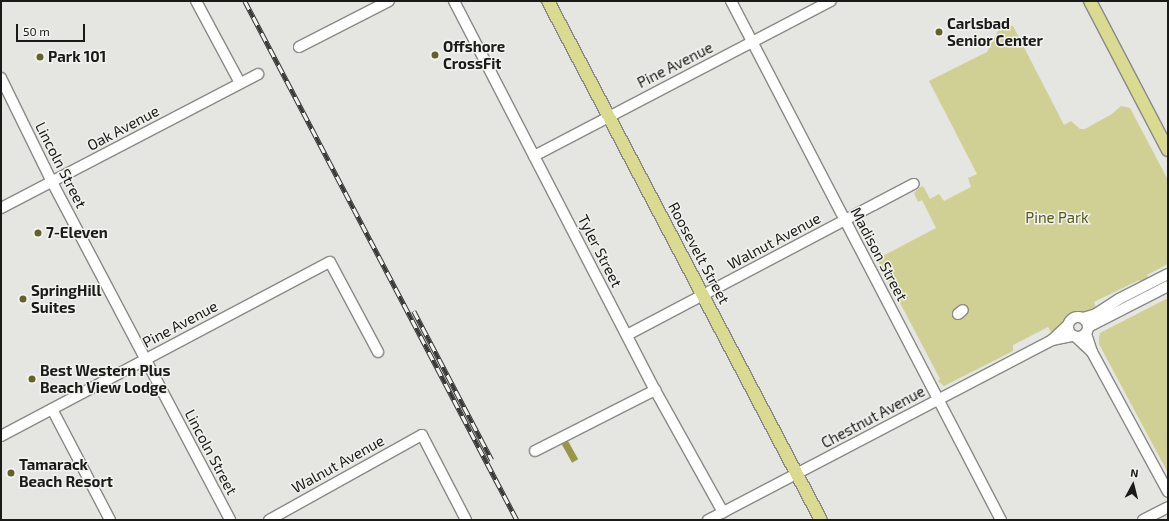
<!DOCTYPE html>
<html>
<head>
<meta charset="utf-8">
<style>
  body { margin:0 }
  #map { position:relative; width:1169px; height:521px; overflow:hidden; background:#e5e5e1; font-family:"Exo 2",sans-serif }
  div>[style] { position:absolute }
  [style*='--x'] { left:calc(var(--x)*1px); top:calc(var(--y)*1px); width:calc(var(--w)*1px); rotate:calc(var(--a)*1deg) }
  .green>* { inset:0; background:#d0d095 }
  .water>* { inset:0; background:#989745; transform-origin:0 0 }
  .roads { filter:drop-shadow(1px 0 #898986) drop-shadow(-1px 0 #898986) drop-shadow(0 1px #898986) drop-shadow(0 -1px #898986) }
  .minor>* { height:10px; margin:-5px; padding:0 5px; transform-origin:5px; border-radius:5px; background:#fff }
  .minor>.ring { margin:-5px; padding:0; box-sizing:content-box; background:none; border:10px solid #fff; border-radius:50% }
  .major>* { height:12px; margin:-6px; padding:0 6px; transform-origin:6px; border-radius:6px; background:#dbda91 }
  .rail>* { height:4.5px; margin-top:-2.25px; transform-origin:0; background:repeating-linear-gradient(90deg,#f2f2ef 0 9px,#383836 0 18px); box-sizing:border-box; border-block:1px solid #383836 }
  .dots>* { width:11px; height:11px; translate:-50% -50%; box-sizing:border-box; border:2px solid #f2f2ef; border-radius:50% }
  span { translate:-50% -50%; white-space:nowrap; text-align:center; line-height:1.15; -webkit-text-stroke:3px #f2f2ef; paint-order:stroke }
  .poi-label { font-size:15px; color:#1a1a18; font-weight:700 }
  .left { translate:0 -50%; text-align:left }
  .street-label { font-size:15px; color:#1a1a18 }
  .park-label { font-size:15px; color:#58571a }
  .frame { position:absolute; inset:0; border:2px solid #1a1a18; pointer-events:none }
  .north { position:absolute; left:1113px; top:465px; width:40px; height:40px; -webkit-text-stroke:3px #f2f2ef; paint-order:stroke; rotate:7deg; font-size:11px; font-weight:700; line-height:16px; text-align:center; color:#1a1a18 }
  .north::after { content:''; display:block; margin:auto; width:14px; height:18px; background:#1a1a18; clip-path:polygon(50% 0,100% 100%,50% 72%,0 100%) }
  .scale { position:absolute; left:16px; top:24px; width:69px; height:18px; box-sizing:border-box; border:2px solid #1a1a18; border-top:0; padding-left:5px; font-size:12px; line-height:14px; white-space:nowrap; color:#1a1a18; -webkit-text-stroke:3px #f2f2ef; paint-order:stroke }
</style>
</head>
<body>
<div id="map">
  <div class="green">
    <i style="clip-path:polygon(1001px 25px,1013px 26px,1064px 125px,1071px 121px,1080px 129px,1085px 129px,1112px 114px,1121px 106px,1130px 108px,1168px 180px,1168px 264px,1147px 275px,1149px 279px,1142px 283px,1139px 280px,1094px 302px,1096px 308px,1089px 314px,1071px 313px,1063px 320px,1061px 327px,1051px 332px,1048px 327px,1013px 345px,1013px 351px,944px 386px,938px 381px,940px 379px,877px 259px,936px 228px,922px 200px,918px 202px,914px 193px,919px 188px,923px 186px,930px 199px,939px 194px,944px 201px,971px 187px,968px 178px,977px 174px,929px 81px,987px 52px)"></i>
    <i style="clip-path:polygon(1168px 298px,1168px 473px,1099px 344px,1099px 338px,1100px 333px)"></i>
  </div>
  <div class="water">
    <i style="left:568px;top:441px;width:21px;height:7px;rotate:61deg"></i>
  </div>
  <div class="roads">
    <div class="minor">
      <i style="--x:196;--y:1;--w:93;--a:61.8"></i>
      <i style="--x:454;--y:1;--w:438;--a:62.7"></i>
      <i style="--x:655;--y:390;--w:140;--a:60.9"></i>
      <i style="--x:731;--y:1;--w:585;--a:62.52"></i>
      <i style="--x:299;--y:47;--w:101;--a:-27.1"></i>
      <i style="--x:1;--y:78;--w:116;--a:63.9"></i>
      <i style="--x:52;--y:182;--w:382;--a:62.2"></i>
      <i style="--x:534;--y:156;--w:335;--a:-27.6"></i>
      <i style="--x:1;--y:208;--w:290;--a:-27.5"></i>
      <i style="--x:958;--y:314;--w:6;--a:-39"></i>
      <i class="ring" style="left:1068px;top:317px;width:10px;height:10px"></i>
      <i style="--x:1083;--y:318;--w:14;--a:-17"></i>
      <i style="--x:1096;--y:314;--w:27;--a:-33"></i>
      <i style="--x:1119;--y:299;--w:55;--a:-27"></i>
      <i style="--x:1067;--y:326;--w:21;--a:137"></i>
      <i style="--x:1052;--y:340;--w:20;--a:-11"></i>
      <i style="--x:1088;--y:327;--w:90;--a:-27.1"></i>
      <i style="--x:627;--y:335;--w:324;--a:-27.8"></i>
      <i style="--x:1076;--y:337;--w:22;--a:43"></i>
      <i style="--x:1092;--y:352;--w:20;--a:-108"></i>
      <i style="--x:1092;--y:352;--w:159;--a:61.5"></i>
      <i style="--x:52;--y:409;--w:125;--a:62.4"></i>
      <i style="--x:1;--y:436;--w:372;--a:-27.9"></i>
      <i style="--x:330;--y:262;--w:102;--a:61.9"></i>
      <i style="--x:535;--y:451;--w:135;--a:-26.9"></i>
      <i style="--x:269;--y:520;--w:175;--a:-29.1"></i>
      <i style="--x:422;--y:435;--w:96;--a:62.6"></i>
      <i style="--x:708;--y:520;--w:388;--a:-27.6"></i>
      <i style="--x:1143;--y:520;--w:28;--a:-27"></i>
    </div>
    <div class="major">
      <i style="--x:548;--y:1;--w:586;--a:62.26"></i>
      <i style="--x:1090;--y:1;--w:168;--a:62.4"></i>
    </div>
  </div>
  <div class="rail">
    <i style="--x:245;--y:1;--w:586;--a:62.34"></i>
    <i style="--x:414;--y:311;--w:168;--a:62.4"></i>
  </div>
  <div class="dots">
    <i style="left:939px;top:32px;background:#63622f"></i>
    <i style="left:435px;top:55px;background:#63622f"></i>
    <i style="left:40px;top:57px;background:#63622f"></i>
    <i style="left:38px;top:233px;background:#63622f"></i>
    <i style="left:23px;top:299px;background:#63622f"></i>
    <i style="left:32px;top:379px;background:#63622f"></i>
    <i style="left:11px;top:473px;background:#63622f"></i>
  </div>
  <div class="poi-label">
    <span class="left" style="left:947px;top:32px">Carlsbad<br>Senior Center</span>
    <span class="left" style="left:443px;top:55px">Offshore<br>CrossFit</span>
    <span class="left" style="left:48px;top:57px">Park 101</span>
    <span class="left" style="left:46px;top:233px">7-Eleven</span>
    <span class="left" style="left:31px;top:299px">SpringHill<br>Suites</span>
    <span class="left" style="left:40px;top:379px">Best Western Plus<br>Beach View Lodge</span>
    <span class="left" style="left:19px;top:473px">Tamarack<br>Beach Resort</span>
  </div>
  <div class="street-label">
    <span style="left:675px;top:65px;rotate:-27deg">Pine Avenue</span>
    <span style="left:123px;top:128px;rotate:-28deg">Oak Avenue</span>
    <span style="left:61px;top:165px;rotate:63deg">Lincoln Street</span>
    <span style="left:774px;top:241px;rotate:-28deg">Walnut Avenue</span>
    <span style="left:600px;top:251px;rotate:63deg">Tyler Street</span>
    <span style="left:699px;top:253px;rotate:62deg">Roosevelt Street</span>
    <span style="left:879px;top:254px;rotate:62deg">Madison Street</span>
    <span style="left:180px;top:324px;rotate:-28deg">Pine Avenue</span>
    <span style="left:873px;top:417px;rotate:-28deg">Chestnut Avenue</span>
    <span style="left:211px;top:452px;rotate:62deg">Lincoln Street</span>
    <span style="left:338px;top:464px;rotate:-29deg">Walnut Avenue</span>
  </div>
  <div class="park-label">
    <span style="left:1057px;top:218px">Pine Park</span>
  </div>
  <div class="frame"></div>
  <div class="north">N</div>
  <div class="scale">50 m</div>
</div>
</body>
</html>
